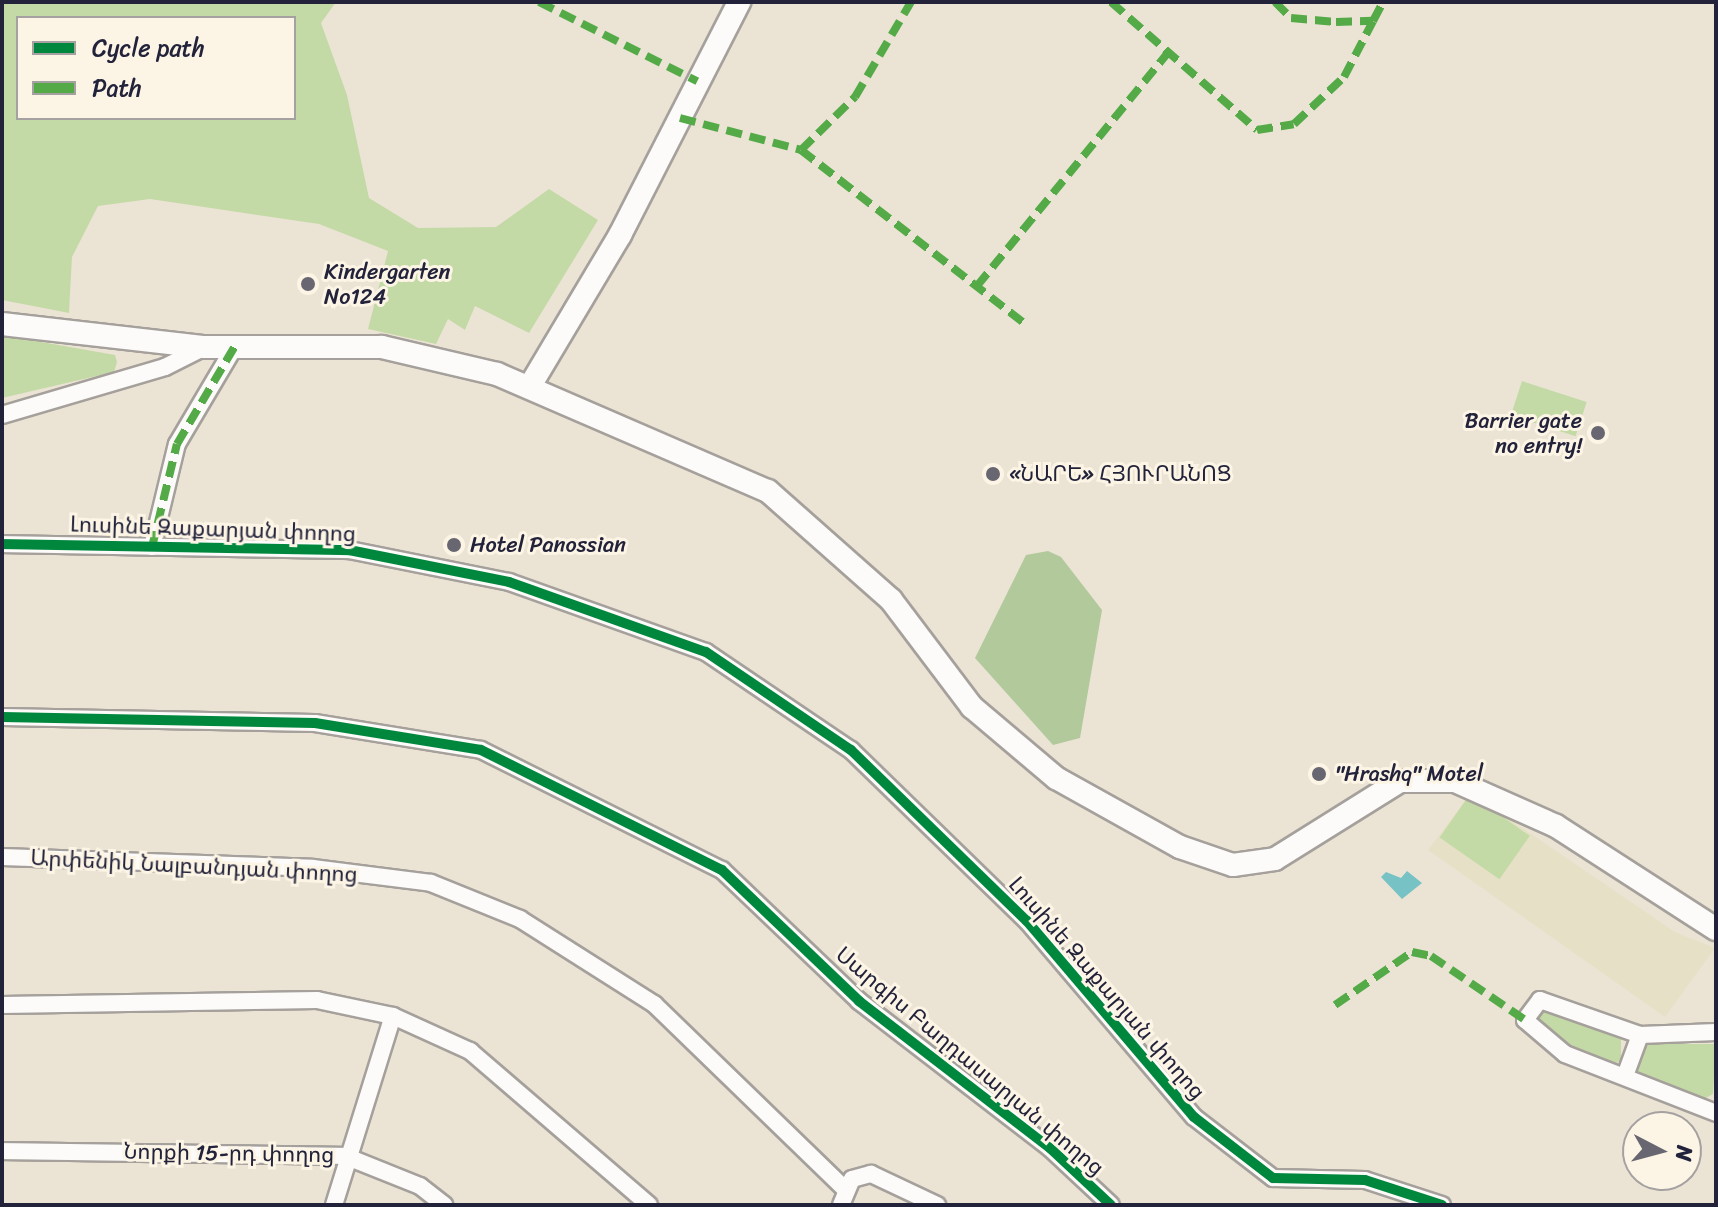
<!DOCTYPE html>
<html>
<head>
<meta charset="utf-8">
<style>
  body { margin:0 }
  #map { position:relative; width:1718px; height:1207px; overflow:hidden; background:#ebe4d5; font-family:Sriracha,"Noto Sans Armenian",sans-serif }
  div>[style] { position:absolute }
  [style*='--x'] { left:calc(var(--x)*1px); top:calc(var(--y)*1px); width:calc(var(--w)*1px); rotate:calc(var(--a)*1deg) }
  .built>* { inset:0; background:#e6e0c6 }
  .green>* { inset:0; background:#c4daa6; transform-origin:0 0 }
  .forest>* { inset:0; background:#b2c99c }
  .water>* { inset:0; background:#76c2c4 }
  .roads { filter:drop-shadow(2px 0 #a5a09b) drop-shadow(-2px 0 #a5a09b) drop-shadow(0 2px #a5a09b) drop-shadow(0 -2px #a5a09b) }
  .street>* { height:16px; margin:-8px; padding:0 8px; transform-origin:8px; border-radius:8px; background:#fcfbf9 }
  .secondary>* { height:22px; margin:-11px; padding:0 11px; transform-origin:11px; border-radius:11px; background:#fcfbf9 }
  .quiet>* { height:8px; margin-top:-4px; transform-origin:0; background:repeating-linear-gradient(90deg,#53aa46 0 16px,transparent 0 24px) }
  .cycleway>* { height:10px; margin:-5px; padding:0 5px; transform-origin:5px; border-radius:5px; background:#00873e }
  .dots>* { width:22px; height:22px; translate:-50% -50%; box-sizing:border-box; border:4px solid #fcf5e5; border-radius:50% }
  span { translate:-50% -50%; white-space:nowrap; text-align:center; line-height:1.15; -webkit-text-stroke:6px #fcf5e5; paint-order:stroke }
  .poi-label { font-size:22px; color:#22223b }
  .left { translate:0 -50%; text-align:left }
  .right { translate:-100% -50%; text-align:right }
  .street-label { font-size:22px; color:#22223b }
  .frame { position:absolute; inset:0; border:4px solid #22223b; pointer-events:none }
  .legend { position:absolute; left:16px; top:16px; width:280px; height:104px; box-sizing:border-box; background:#fcf5e5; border:2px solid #a5a1a1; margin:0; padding:10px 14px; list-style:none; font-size:24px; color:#22223b }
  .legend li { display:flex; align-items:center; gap:16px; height:40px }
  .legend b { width:40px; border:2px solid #a5a1a1 }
  .north { position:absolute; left:1622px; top:1111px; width:80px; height:80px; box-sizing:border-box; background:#fcf5e5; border:2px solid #a5a1a1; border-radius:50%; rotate:96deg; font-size:22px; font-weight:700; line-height:32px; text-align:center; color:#22223b }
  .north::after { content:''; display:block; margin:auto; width:28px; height:36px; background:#686671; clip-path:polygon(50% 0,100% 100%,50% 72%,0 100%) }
</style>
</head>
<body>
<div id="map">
  <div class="built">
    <i style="clip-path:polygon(1471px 793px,1675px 932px,1715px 948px,1665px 1017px,1428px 850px)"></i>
  </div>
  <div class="green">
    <i style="clip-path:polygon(evenodd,2px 2px,336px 2px,321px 23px,347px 95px,369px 198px,418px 228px,496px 227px,549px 189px,598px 220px,529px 333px,475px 306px,465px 330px,448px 319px,436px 344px,368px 329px,388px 251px,319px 224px,150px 199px,98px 206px,72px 257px,69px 313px,2px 300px,2px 2px,18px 18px,294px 18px,294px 118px,18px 118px,18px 18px)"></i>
    <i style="clip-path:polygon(2px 335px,115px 355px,117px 362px,114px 372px,2px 398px)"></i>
    <i style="left:1522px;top:381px;width:68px;height:36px;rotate:18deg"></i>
    <i style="left:1470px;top:794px;width:73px;height:53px;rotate:35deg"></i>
    <i style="clip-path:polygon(1552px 1008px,1621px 1038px,1621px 1060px,1612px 1066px,1538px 1030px,1537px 1010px)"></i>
    <i style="clip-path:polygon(1642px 1044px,1716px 1044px,1713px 1094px,1704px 1099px,1632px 1072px)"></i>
  </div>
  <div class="forest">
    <i style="clip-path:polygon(1048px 551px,1061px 557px,1102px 610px,1080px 738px,1053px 745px,975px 658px,1026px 555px)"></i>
  </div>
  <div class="water">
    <i style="clip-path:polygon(1407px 871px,1422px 883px,1402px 899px,1381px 877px,1386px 872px,1401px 878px)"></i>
  </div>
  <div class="roads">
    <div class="street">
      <i style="--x:2;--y:415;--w:170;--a:-16.4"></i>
      <i style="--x:165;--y:367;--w:45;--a:-26.6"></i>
      <i style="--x:2;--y:544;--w:347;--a:1"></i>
      <i style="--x:349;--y:550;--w:163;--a:11.3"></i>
      <i style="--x:509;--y:582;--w:209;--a:19.6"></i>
      <i style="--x:706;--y:652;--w:175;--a:34.1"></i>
      <i style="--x:851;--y:750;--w:245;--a:44.2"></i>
      <i style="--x:1027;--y:921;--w:257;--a:49.6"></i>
      <i style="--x:1194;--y:1117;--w:100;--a:37.7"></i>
      <i style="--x:1273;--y:1178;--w:92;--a:1.2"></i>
      <i style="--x:1365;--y:1180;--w:81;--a:18"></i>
      <i style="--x:152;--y:547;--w:106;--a:-76.4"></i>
      <i style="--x:177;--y:444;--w:114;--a:-59.4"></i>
      <i style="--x:2;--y:717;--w:313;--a:1.1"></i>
      <i style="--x:315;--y:723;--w:168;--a:9.2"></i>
      <i style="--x:481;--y:750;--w:269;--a:26.5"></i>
      <i style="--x:722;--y:870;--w:190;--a:43.7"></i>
      <i style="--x:859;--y:1001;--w:241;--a:37.6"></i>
      <i style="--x:1050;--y:1148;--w:83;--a:43.1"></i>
      <i style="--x:2;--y:857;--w:311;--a:2"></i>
      <i style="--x:313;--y:868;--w:119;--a:7.2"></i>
      <i style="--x:431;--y:883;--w:96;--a:22"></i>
      <i style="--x:520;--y:919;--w:159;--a:32.4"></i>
      <i style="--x:654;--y:1004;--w:264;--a:44.1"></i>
      <i style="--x:2;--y:1005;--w:315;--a:-0.9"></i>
      <i style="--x:317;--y:1000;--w:78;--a:11.9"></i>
      <i style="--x:393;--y:1016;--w:85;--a:24.4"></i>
      <i style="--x:470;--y:1051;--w:236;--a:40.7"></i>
      <i style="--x:1716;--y:1032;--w:76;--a:177.7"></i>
      <i style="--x:1640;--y:1035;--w:106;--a:-160.7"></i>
      <i style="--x:1540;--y:1000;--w:25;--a:127"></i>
      <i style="--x:1525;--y:1020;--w:52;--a:40.4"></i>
      <i style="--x:1565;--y:1054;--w:162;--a:21.3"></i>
      <i style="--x:1625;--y:1076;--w:44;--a:-69.9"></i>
      <i style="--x:2;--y:1151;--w:343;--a:0.8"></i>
      <i style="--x:345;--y:1156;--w:81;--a:21.8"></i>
      <i style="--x:420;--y:1186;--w:31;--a:38"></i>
      <i style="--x:334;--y:1205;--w:198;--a:-72.7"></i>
      <i style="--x:841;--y:1205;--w:28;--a:-67"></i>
      <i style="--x:852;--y:1179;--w:20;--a:-15"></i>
      <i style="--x:871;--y:1174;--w:73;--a:25.2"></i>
    </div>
    <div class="secondary">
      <i style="--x:2;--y:324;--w:204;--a:6.5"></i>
      <i style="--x:205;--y:347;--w:177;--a:0"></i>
      <i style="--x:382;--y:347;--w:118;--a:13.2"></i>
      <i style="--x:497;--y:374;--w:295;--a:23.4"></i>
      <i style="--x:768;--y:491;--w:164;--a:41.5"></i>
      <i style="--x:891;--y:600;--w:134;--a:52.9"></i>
      <i style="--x:972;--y:707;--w:110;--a:40.2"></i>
      <i style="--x:1056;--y:778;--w:142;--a:29.1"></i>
      <i style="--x:1180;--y:847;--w:56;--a:18.8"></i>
      <i style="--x:1233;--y:865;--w:42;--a:-8.1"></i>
      <i style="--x:1275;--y:859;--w:147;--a:-32"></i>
      <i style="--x:1400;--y:781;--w:55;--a:0"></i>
      <i style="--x:1455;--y:781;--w:111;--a:24"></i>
      <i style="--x:1556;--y:826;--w:190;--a:32.8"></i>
      <i style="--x:530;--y:386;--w:176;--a:-59.2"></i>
      <i style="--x:620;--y:235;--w:262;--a:-62.9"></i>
    </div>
  </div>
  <div class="quiet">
    <i style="--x:539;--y:2;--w:177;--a:26.6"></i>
    <i style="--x:1111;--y:2;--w:194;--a:41.2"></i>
    <i style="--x:1257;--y:130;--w:37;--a:-9"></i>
    <i style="--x:1294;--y:124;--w:69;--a:-43.2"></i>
    <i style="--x:1344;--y:77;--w:63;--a:-62.6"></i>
    <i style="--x:1275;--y:2;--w:23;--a:45"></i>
    <i style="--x:1291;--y:18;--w:45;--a:5.1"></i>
    <i style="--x:1336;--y:22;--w:37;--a:-2"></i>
    <i style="--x:1373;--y:21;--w:21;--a:-62"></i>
    <i style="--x:680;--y:118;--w:125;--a:14.8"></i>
    <i style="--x:801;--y:150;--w:286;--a:37.8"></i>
    <i style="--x:801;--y:150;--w:76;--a:-44.5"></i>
    <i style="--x:855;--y:97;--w:110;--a:-59.5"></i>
    <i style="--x:977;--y:286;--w:305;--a:-50.7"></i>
    <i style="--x:152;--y:547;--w:106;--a:-76.4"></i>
    <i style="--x:177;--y:444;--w:114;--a:-59.4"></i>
    <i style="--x:1335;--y:1005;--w:93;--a:-34.5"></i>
    <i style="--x:1412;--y:952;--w:19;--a:12"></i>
    <i style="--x:1431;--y:956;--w:114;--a:34.2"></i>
  </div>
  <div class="cycleway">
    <i style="--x:2;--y:544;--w:347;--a:1"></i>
    <i style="--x:349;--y:550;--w:163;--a:11.3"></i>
    <i style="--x:509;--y:582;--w:209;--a:19.6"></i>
    <i style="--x:706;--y:652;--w:175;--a:34.1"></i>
    <i style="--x:851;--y:750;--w:245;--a:44.2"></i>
    <i style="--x:1027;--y:921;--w:257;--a:49.6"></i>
    <i style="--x:1194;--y:1117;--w:100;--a:37.7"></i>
    <i style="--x:1273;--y:1178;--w:92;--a:1.2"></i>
    <i style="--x:1365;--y:1180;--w:81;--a:18"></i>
    <i style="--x:2;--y:717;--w:313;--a:1.1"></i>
    <i style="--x:315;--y:723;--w:168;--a:9.2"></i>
    <i style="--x:481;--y:750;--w:269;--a:26.5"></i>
    <i style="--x:722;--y:870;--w:190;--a:43.7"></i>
    <i style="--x:859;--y:1001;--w:241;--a:37.6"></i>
    <i style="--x:1050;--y:1148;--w:83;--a:43.1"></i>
  </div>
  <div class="dots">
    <i style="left:308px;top:284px;background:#686671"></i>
    <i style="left:1598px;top:433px;background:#686671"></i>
    <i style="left:993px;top:474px;background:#686671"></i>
    <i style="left:454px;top:545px;background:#686671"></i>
    <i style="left:1319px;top:774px;background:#686671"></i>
  </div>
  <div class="poi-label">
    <span class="left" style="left:324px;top:284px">Kindergarten<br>No124</span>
    <span class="right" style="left:1582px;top:433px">Barrier gate<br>no entry!</span>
    <span class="left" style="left:1009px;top:474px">«ՆԱՐԵ» ՀՅՈՒՐԱՆՈՑ</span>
    <span class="left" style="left:470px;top:545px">Hotel Panossian</span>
    <span class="left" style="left:1335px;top:774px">"Hrashq" Motel</span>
  </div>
  <div class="street-label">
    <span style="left:213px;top:529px;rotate:2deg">Լուսինե Զաքարյան փողոց</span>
    <span style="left:194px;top:866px;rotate:3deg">Արփենիկ Նալբանդյան փողոց</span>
    <span style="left:1107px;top:988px;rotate:49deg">Լուսինե Զաքարյան փողոց</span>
    <span style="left:970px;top:1061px;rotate:40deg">Սարգիս Բաղդասարյան փողոց</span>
    <span style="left:229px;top:1153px;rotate:1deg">Նորքի 15-րդ փողոց</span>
  </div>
  <div class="frame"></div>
  <ul class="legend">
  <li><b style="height:10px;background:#00873e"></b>Cycle path</li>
  <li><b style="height:10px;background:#53aa46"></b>Path</li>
  </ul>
  <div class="north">N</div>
</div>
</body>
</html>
